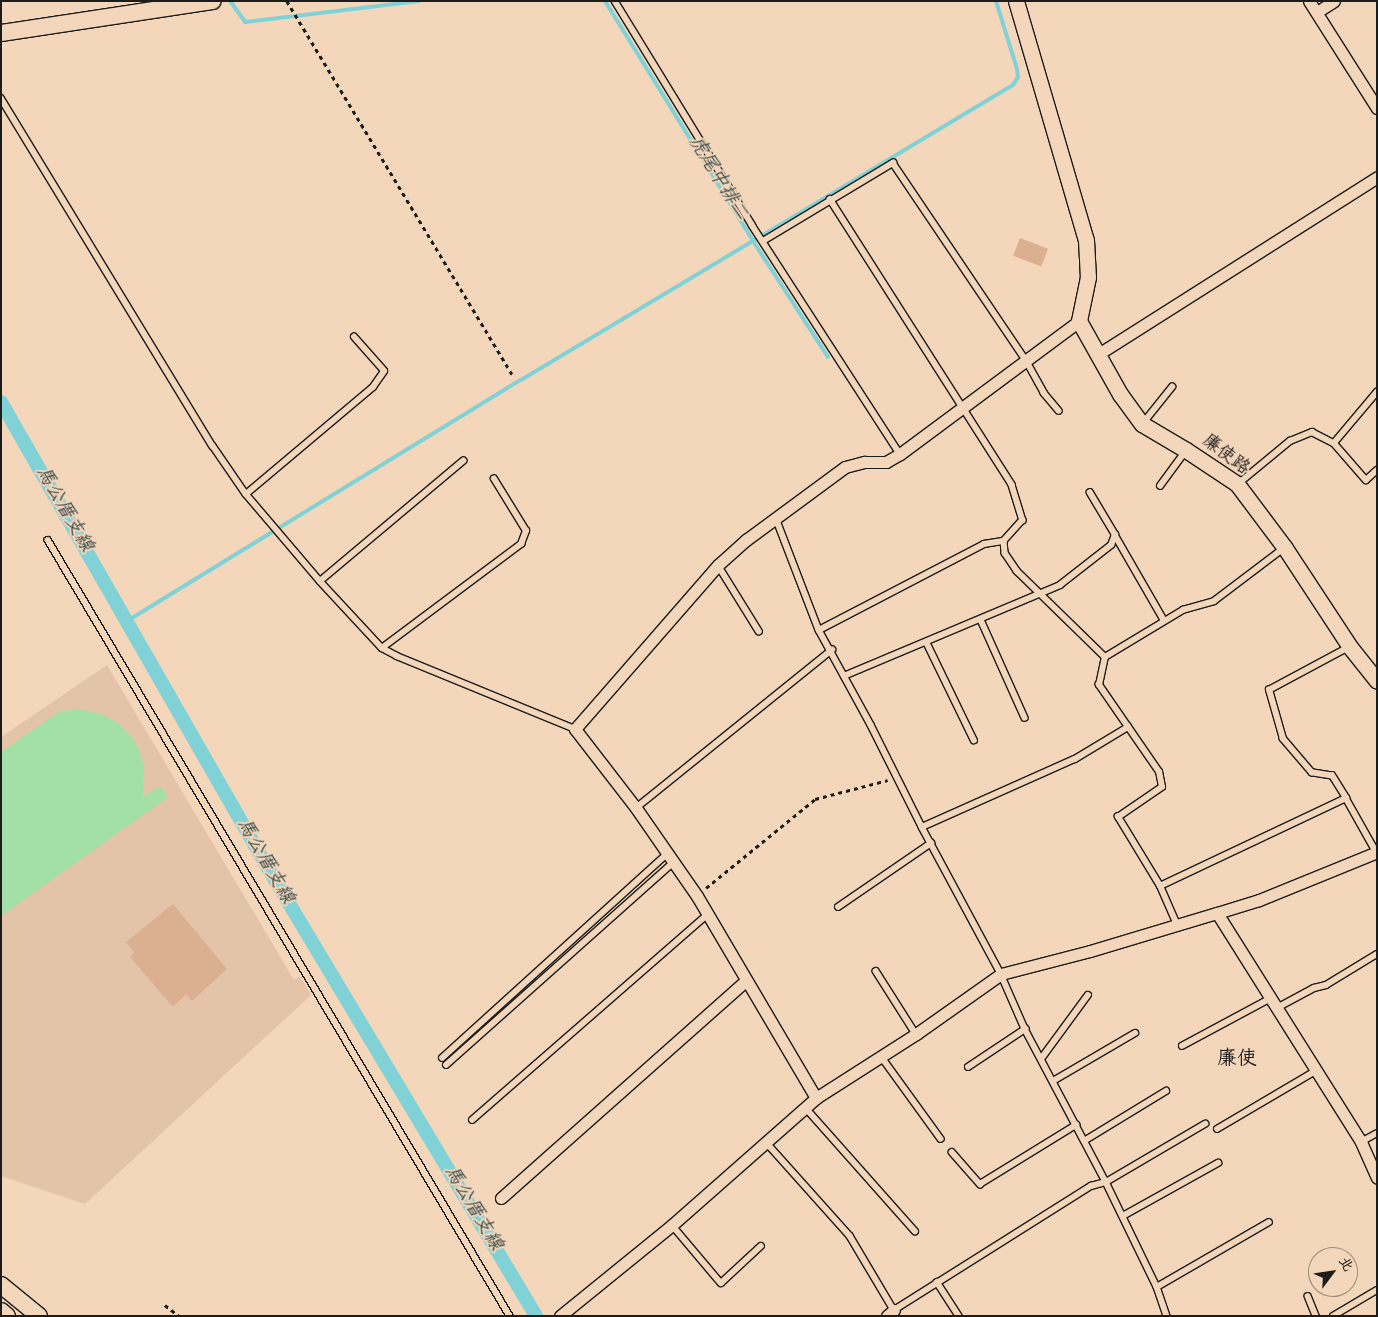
<!DOCTYPE html>
<html>
<head>
<meta charset="utf-8">
<style>
  body { margin:0 }
  #map { position:relative; width:1378px; height:1317px; overflow:hidden; background:#f4d6ba; font-family:Dekko,"LXGW WenKai TC",sans-serif }
  div>[style] { position:absolute }
  [style*='--x'] { left:calc(var(--x)*1px); top:calc(var(--y)*1px); width:calc(var(--w)*1px); rotate:calc(var(--a)*1deg) }
  .built>* { inset:0; background:#e4c4a8 }
  .green>* { inset:0; background:#a3e0a8 }
  .stream>* { height:4px; margin:-2px; padding:0 2px; transform-origin:2px; border-radius:2px; background:#81d2d7 }
  .canal>* { height:14px; margin:-7px; padding:0 7px; transform-origin:7px; border-radius:7px; background:#81d2d7 }
  .building>* { inset:0; background:#dab091; transform-origin:0 0 }
  .path>* { height:2.5px; margin-top:-1.25px; transform-origin:0; background:repeating-linear-gradient(90deg,#1c1c1c 0 4px,transparent 0 8px) }
  .roads { filter:drop-shadow(1px 0 #1c1c1c) drop-shadow(-1px 0 #1c1c1c) drop-shadow(0 1px #1c1c1c) drop-shadow(0 -1px #1c1c1c) }
  .service>* { height:5.5px; margin:-2.75px; padding:0 2.75px; transform-origin:2.75px; border-radius:2.75px; background:#f4d6ba }
  .minor>* { height:11px; margin:-5.5px; padding:0 5.5px; transform-origin:5.5px; border-radius:5.5px; background:#f4d6ba }
  .tertiary>* { height:15px; margin:-7.5px; padding:0 7.5px; transform-origin:7.5px; border-radius:7.5px; background:#f4d6ba }
  .secondary>* { height:16px; margin:-8px; padding:0 8px; transform-origin:8px; border-radius:8px; background:#f4d6ba }
  span { translate:-50% -50%; white-space:nowrap; text-align:center; line-height:1.15; -webkit-text-stroke:4px #f4d6ba; paint-order:stroke }
  .street-label { font-size:18px; color:#1c1c1c }
  .water-label { font-size:19px; color:#354a4b; font-style:italic }
  .quarter-label { font-size:20px; color:#1c1c1c }
  .frame { position:absolute; inset:0; border:2px solid #1c1c1c; pointer-events:none }
  .north { position:absolute; left:1308px; top:1247px; width:50px; height:50px; box-sizing:border-box; background:#f4d6ba; border:1px solid #9e8c7b; border-radius:50%; rotate:59deg; font-size:14px; font-weight:700; line-height:20px; text-align:center; color:#1c1c1c }
  .north::after { content:''; display:block; margin:auto; width:18px; height:22px; background:#1c1c1c; clip-path:polygon(50% 0,100% 100%,50% 72%,0 100%) }
</style>
</head>
<body>
<div id="map">
  <div class="built">
    <i style="clip-path:polygon(107px 665px,294px 980px,300px 976px,311px 995px,85px 1204px,1px 1176px,1px 737px)"></i>
  </div>
  <div class="green">
    <i style="clip-path:polygon(81px 709px,104px 715px,119px 724px,132px 737px,139px 750px,144px 766px,143px 797px,160px 786px,168px 797px,1px 916px,1px 752px,60px 711px)"></i>
  </div>
  <div class="stream">
    <i style="--x:230;--y:1;--w:26;--a:54"></i>
    <i style="--x:245;--y:22;--w:175;--a:-6.9"></i>
    <i style="--x:605;--y:1;--w:282;--a:58.3"></i>
    <i style="--x:753;--y:241;--w:138;--a:57.1"></i>
    <i style="--x:127;--y:621;--w:462;--a:-31.5"></i>
    <i style="--x:521;--y:380;--w:574;--a:-30.95"></i>
    <i style="--x:1013;--y:85;--w:9;--a:-58"></i>
    <i style="--x:1018;--y:77;--w:8;--a:-97"></i>
    <i style="--x:1017;--y:69;--w:71;--a:-107.2"></i>
  </div>
  <div class="canal">
    <i style="--x:1;--y:402;--w:539;--a:60.2"></i>
    <i style="--x:269;--y:870;--w:520;--a:59.09"></i>
  </div>
  <div class="building">
    <i style="left:1020px;top:238px;width:30px;height:19px;rotate:21deg"></i>
    <i style="clip-path:polygon(173px 904px,227px 969px,192px 1001px,186px 994px,173px 1007px,130px 957px,134px 952px,126px 942px)"></i>
  </div>
  <div class="path">
    <i style="--x:287;--y:1;--w:439;--a:58.9"></i>
    <i style="--x:706;--y:888;--w:141;--a:-39.2"></i>
    <i style="--x:815;--y:799;--w:75;--a:-14.6"></i>
    <i style="--x:165;--y:1305;--w:18;--a:38"></i>
  </div>
  <div class="roads">
    <div class="service">
      <i style="--x:615;--y:1;--w:263;--a:58.5"></i>
      <i style="--x:752;--y:225;--w:273;--a:57.1"></i>
      <i style="--x:1;--y:98;--w:407;--a:58.7"></i>
      <i style="--x:213;--y:446;--w:58;--a:55.5"></i>
      <i style="--x:246;--y:494;--w:114;--a:49.6"></i>
      <i style="--x:320;--y:581;--w:91;--a:47.2"></i>
      <i style="--x:382;--y:648;--w:17;--a:28"></i>
      <i style="--x:397;--y:656;--w:192;--a:22.3"></i>
      <i style="--x:830;--y:199;--w:339;--a:57.5"></i>
      <i style="--x:1012;--y:485;--w:37;--a:73"></i>
      <i style="--x:1023;--y:520;--w:28;--a:132"></i>
      <i style="--x:1004;--y:541;--w:12;--a:85"></i>
      <i style="--x:1005;--y:553;--w:22;--a:56"></i>
      <i style="--x:1017;--y:571;--w:123;--a:44.3"></i>
      <i style="--x:763;--y:241;--w:152;--a:-31"></i>
      <i style="--x:893;--y:163;--w:238;--a:56"></i>
      <i style="--x:1026;--y:360;--w:38;--a:61"></i>
      <i style="--x:1044;--y:393;--w:23;--a:50"></i>
      <i style="--x:1144;--y:422;--w:45;--a:-51.3"></i>
      <i style="--x:1334;--y:443;--w:67;--a:-49.9"></i>
      <i style="--x:1239;--y:483;--w:66;--a:-39.5"></i>
      <i style="--x:1290;--y:441;--w:24;--a:-22"></i>
      <i style="--x:1312;--y:432;--w:25;--a:27"></i>
      <i style="--x:1334;--y:443;--w:49;--a:49.1"></i>
      <i style="--x:1366;--y:480;--w:15;--a:-42"></i>
      <i style="--x:1160;--y:486;--w:42;--a:-53.7"></i>
      <i style="--x:246;--y:494;--w:166;--a:-40.1"></i>
      <i style="--x:373;--y:387;--w:19;--a:-55"></i>
      <i style="--x:384;--y:371;--w:45;--a:-131.4"></i>
      <i style="--x:776;--y:518;--w:120;--a:69"></i>
      <i style="--x:819;--y:630;--w:108;--a:61.3"></i>
      <i style="--x:871;--y:725;--w:114;--a:63.4"></i>
      <i style="--x:922;--y:827;--w:167;--a:61.7"></i>
      <i style="--x:1001;--y:974;--w:60;--a:66.4"></i>
      <i style="--x:1025;--y:1029;--w:173;--a:62.1"></i>
      <i style="--x:1106;--y:1182;--w:117;--a:64.1"></i>
      <i style="--x:1157;--y:1287;--w:31;--a:71"></i>
      <i style="--x:1115;--y:535;--w:98;--a:60"></i>
      <i style="--x:48;--y:540;--w:903;--a:59.23"></i>
      <i style="--x:718;--y:565;--w:78;--a:58.2"></i>
      <i style="--x:320;--y:581;--w:187;--a:-40"></i>
      <i style="--x:981;--y:620;--w:107;--a:65.8"></i>
      <i style="--x:819;--y:630;--w:186;--a:-27.5"></i>
      <i style="--x:984;--y:544;--w:20;--a:-9"></i>
      <i style="--x:927;--y:643;--w:108;--a:64.1"></i>
      <i style="--x:382;--y:648;--w:174;--a:-36.8"></i>
      <i style="--x:521;--y:544;--w:14;--a:-69"></i>
      <i style="--x:526;--y:531;--w:61;--a:-121.6"></i>
      <i style="--x:844;--y:676;--w:234;--a:-22.8"></i>
      <i style="--x:1060;--y:585;--w:65;--a:-38.1"></i>
      <i style="--x:1111;--y:545;--w:11;--a:-68"></i>
      <i style="--x:1115;--y:535;--w:49;--a:-120.8"></i>
      <i style="--x:1346;--y:798;--w:26;--a:-122"></i>
      <i style="--x:1332;--y:776;--w:20;--a:-171"></i>
      <i style="--x:1312;--y:773;--w:45;--a:-130.5"></i>
      <i style="--x:1283;--y:739;--w:51;--a:-105.9"></i>
      <i style="--x:1269;--y:690;--w:91;--a:-28.3"></i>
      <i style="--x:636;--y:808;--w:252;--a:-38.9"></i>
      <i style="--x:922;--y:827;--w:167;--a:-24"></i>
      <i style="--x:1075;--y:759;--w:62;--a:-31.1"></i>
      <i style="--x:1160;--y:886;--w:206;--a:-25.3"></i>
      <i style="--x:1346;--y:798;--w:63;--a:60.6"></i>
      <i style="--x:838;--y:907;--w:113;--a:-34.5"></i>
      <i style="--x:1177;--y:925;--w:43;--a:-113.6"></i>
      <i style="--x:1160;--y:886;--w:81;--a:-121.3"></i>
      <i style="--x:1118;--y:817;--w:53;--a:-34.3"></i>
      <i style="--x:1162;--y:787;--w:15;--a:-101"></i>
      <i style="--x:1159;--y:772;--w:106;--a:-124.6"></i>
      <i style="--x:1099;--y:685;--w:29;--a:-78"></i>
      <i style="--x:1105;--y:657;--w:91;--a:-31.1"></i>
      <i style="--x:1183;--y:610;--w:32;--a:-16"></i>
      <i style="--x:1214;--y:601;--w:88;--a:-37.1"></i>
      <i style="--x:876;--y:971;--w:75;--a:57.6"></i>
      <i style="--x:1277;--y:1008;--w:42;--a:-28.4"></i>
      <i style="--x:1314;--y:988;--w:12;--a:-14"></i>
      <i style="--x:1326;--y:985;--w:60;--a:-31.3"></i>
      <i style="--x:1182;--y:1046;--w:101;--a:-28.3"></i>
      <i style="--x:881;--y:1056;--w:102;--a:54.1"></i>
      <i style="--x:442;--y:1058;--w:305;--a:-42.2"></i>
      <i style="--x:1041;--y:1059;--w:79;--a:-53.7"></i>
      <i style="--x:446;--y:1065;--w:305;--a:-41.7"></i>
      <i style="--x:968;--y:1067;--w:69;--a:-33.7"></i>
      <i style="--x:1053;--y:1081;--w:95;--a:-30.3"></i>
      <i style="--x:805;--y:1107;--w:166;--a:48.4"></i>
      <i style="--x:472;--y:1120;--w:312;--a:-41.1"></i>
      <i style="--x:1217;--y:1129;--w:116;--a:-30.5"></i>
      <i style="--x:1084;--y:1141;--w:96;--a:-31.4"></i>
      <i style="--x:766;--y:1142;--w:126;--a:48.2"></i>
      <i style="--x:850;--y:1236;--w:86;--a:59.3"></i>
      <i style="--x:894;--y:1310;--w:233;--a:-32.2"></i>
      <i style="--x:1091;--y:1186;--w:16;--a:-15"></i>
      <i style="--x:1106;--y:1182;--w:115;--a:-30.4"></i>
      <i style="--x:1361;--y:1142;--w:18;--a:-29"></i>
      <i style="--x:952;--y:1152;--w:43;--a:48.8"></i>
      <i style="--x:980;--y:1184;--w:113;--a:-31.6"></i>
      <i style="--x:1123;--y:1216;--w:109;--a:-29.2"></i>
      <i style="--x:672;--y:1225;--w:76;--a:49.8"></i>
      <i style="--x:721;--y:1283;--w:54;--a:-42.8"></i>
      <i style="--x:937;--y:1282;--w:40;--a:57.1"></i>
      <i style="--x:1157;--y:1287;--w:129;--a:-30.1"></i>
      <i style="--x:1308;--y:1296;--w:22;--a:68"></i>
      <i style="--x:1333;--y:1316;--w:51;--a:-30.6"></i>
    </div>
    <div class="minor">
      <i style="--x:1309;--y:1;--w:127;--a:57.6"></i>
      <i style="--x:1317;--y:12;--w:20;--a:-33"></i>
      <i style="--x:1097;--y:355;--w:332;--a:-32.4"></i>
      <i style="--x:1217;--y:913;--w:271;--a:57.8"></i>
      <i style="--x:1361;--y:1142;--w:39;--a:66"></i>
      <i style="--x:816;--y:1098;--w:234;--a:-120.5"></i>
      <i style="--x:697;--y:896;--w:107;--a:-124.7"></i>
      <i style="--x:636;--y:808;--w:100;--a:-127.7"></i>
      <i style="--x:575;--y:729;--w:218;--a:-48.9"></i>
      <i style="--x:718;--y:565;--w:38;--a:-42"></i>
      <i style="--x:746;--y:540;--w:123;--a:-36.4"></i>
      <i style="--x:845;--y:467;--w:20;--a:-15"></i>
      <i style="--x:864;--y:462;--w:22;--a:0"></i>
      <i style="--x:886;--y:462;--w:16;--a:-30"></i>
      <i style="--x:900;--y:454;--w:223;--a:-36.6"></i>
      <i style="--x:501;--y:1198;--w:327;--a:-41.6"></i>
      <i style="--x:560;--y:1316;--w:144;--a:-39.1"></i>
      <i style="--x:672;--y:1225;--w:192;--a:-41.4"></i>
      <i style="--x:816;--y:1098;--w:119;--a:-32.6"></i>
      <i style="--x:916;--y:1034;--w:104;--a:-35.2"></i>
      <i style="--x:1001;--y:974;--w:92;--a:-14.5"></i>
      <i style="--x:1090;--y:951;--w:133;--a:-16.7"></i>
      <i style="--x:1217;--y:913;--w:44;--a:-17.2"></i>
      <i style="--x:1259;--y:900;--w:127;--a:-22.1"></i>
      <i style="--x:887;--y:1316;--w:9;--a:-41"></i>
    </div>
    <div class="tertiary">
      <i style="--x:1016;--y:1;--w:249;--a:73.7"></i>
      <i style="--x:1086;--y:240;--w:37;--a:87"></i>
      <i style="--x:1088;--y:277;--w:45;--a:101.6"></i>
      <i style="--x:1079;--y:321;--w:84;--a:60.7"></i>
      <i style="--x:1120;--y:394;--w:37;--a:54"></i>
      <i style="--x:1142;--y:424;--w:51;--a:30.6"></i>
      <i style="--x:1186;--y:450;--w:61;--a:33.7"></i>
      <i style="--x:1237;--y:484;--w:80;--a:53.1"></i>
      <i style="--x:1285;--y:548;--w:118;--a:56.7"></i>
      <i style="--x:1350;--y:647;--w:43;--a:51.5"></i>
    </div>
    <div class="secondary">
      <i style="--x:1;--y:33;--w:214;--a:-8.6"></i>
      <i style="--x:1;--y:1285;--w:49;--a:39.2"></i>
      <i style="--x:1;--y:1311;--w:8;--a:40"></i>
    </div>
  </div>
  <div class="street-label">
    <span style="left:1225px;top:456px;rotate:37deg">廉使路</span>
  </div>
  <div class="water-label">
    <span style="left:717px;top:179px;rotate:58deg">虎尾中排二</span>
    <span style="left:63px;top:510px;rotate:60deg">馬公厝支線</span>
    <span style="left:264px;top:862px;rotate:60deg">馬公厝支線</span>
    <span style="left:472px;top:1209px;rotate:59deg">馬公厝支線</span>
  </div>
  <div class="quarter-label">
    <span style="left:1237px;top:1060px">廉使</span>
  </div>
  <div class="frame"></div>
  <div class="north">北</div>
</div>
</body>
</html>
